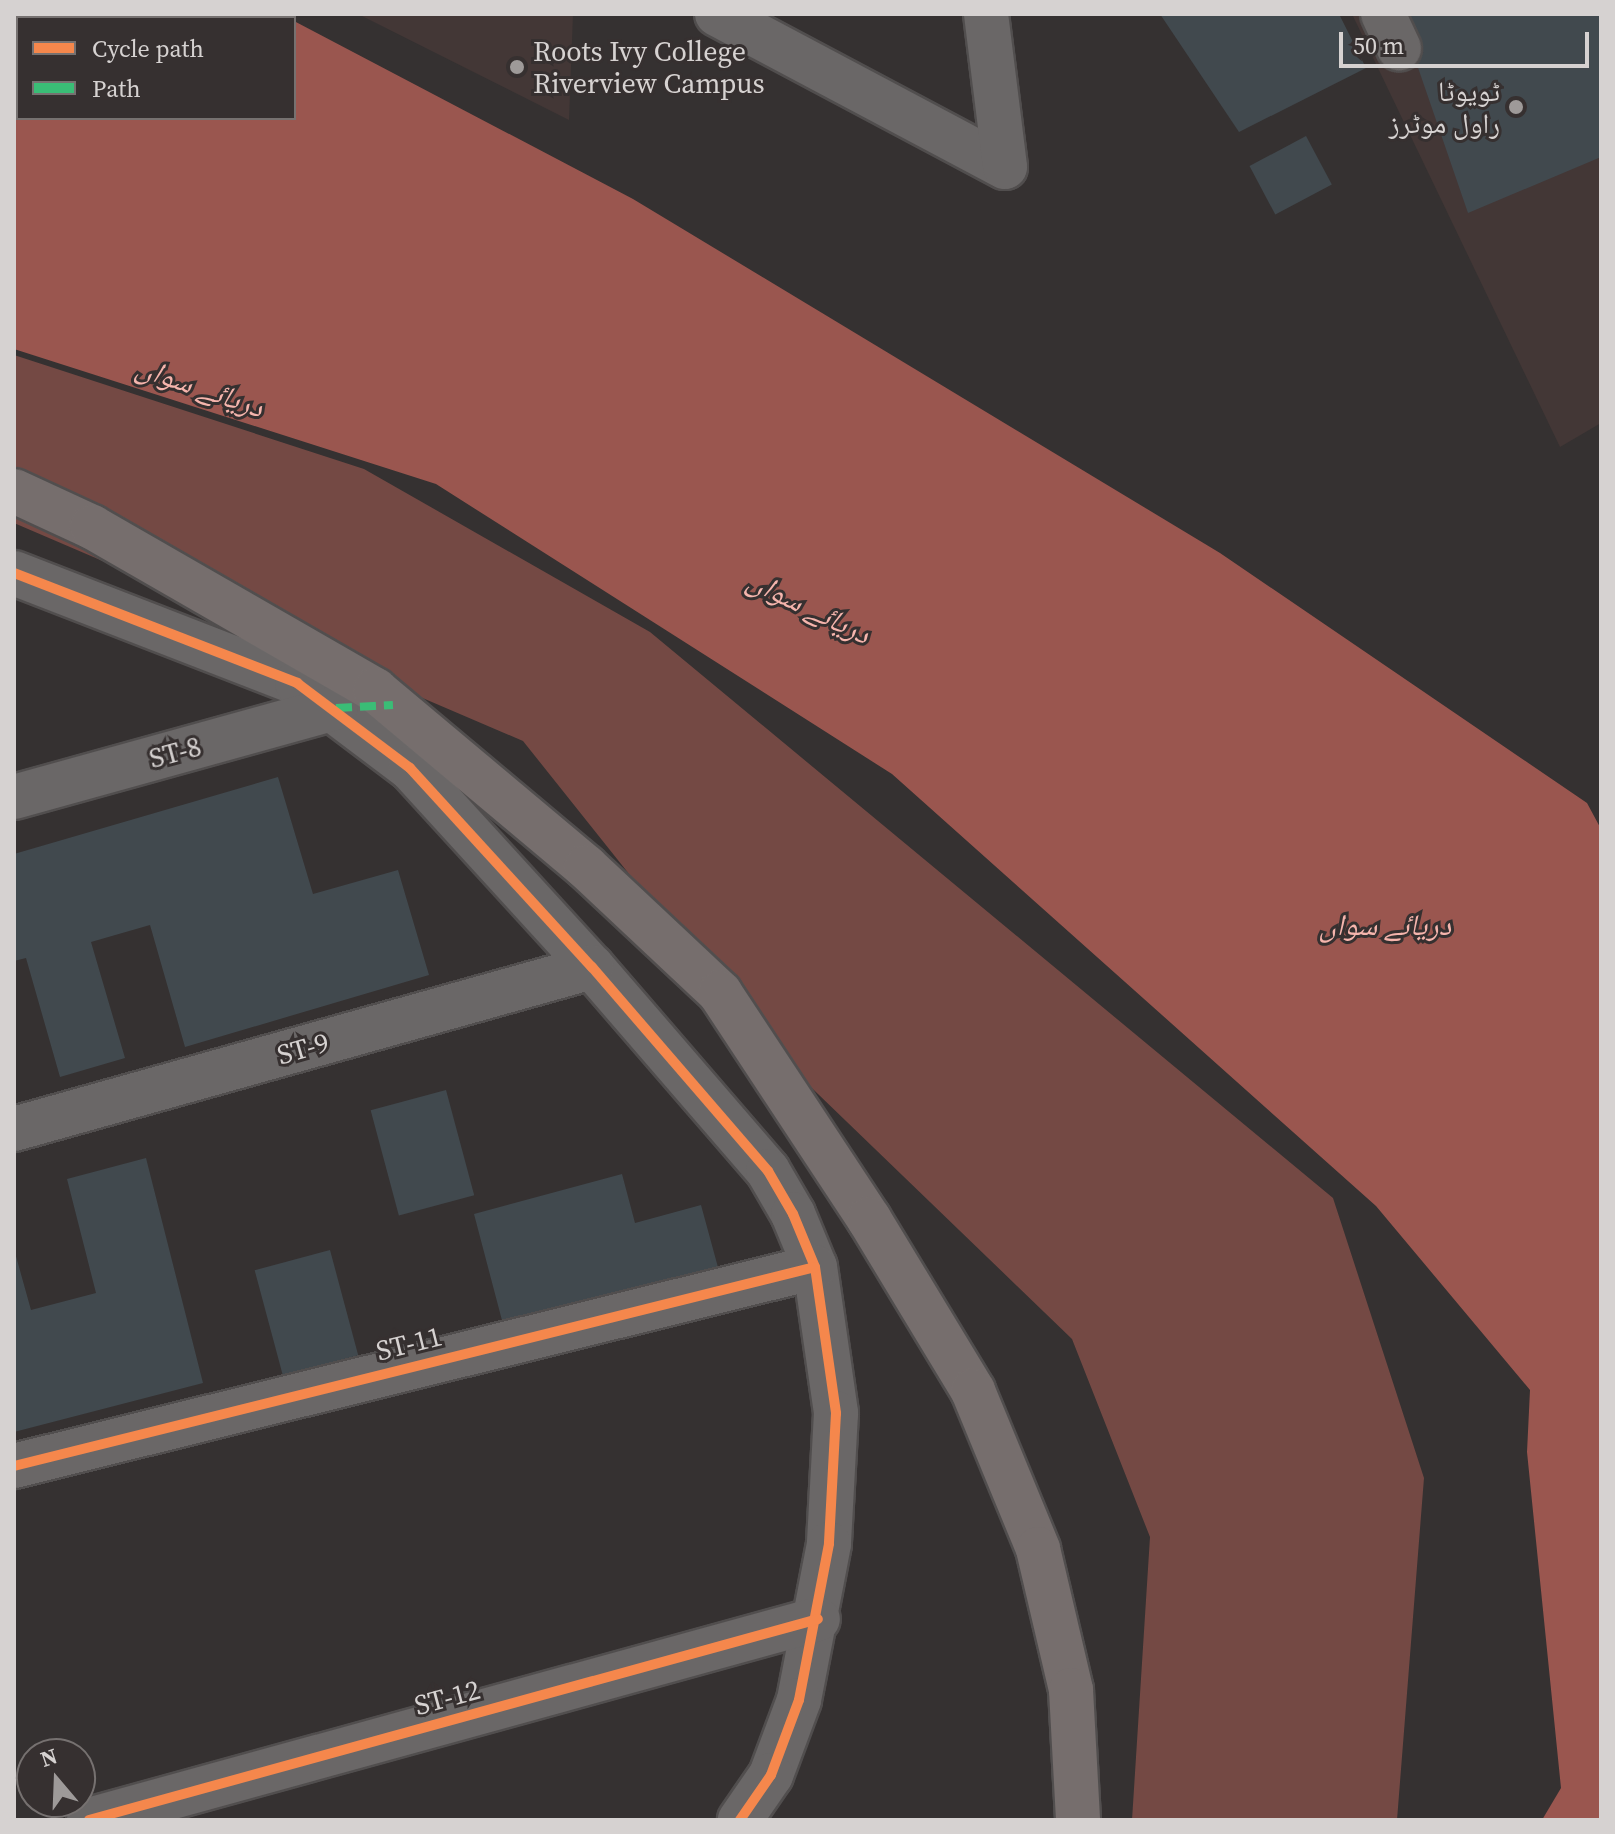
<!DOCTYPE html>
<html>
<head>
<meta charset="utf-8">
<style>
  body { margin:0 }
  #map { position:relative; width:1615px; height:1834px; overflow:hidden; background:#353131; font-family:"Source Serif 4","Noto Naskh Arabic",serif }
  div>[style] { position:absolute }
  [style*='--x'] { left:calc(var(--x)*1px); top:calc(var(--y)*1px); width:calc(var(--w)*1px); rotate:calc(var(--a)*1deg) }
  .built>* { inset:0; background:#433736 }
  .green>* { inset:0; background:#744944 }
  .water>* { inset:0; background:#9a564f }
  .building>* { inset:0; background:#41494e; transform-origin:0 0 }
  .roads { filter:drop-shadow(2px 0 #514e4e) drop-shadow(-2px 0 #514e4e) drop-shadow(0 2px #514e4e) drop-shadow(0 -2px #514e4e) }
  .minor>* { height:44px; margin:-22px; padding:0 22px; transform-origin:22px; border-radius:22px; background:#6a6767 }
  .major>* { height:44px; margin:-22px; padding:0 22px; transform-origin:22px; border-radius:22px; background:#766e6d }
  .quiet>* { height:8px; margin-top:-4px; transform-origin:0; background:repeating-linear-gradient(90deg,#3abd76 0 16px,transparent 0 24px) }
  .cycleway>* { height:10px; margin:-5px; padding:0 5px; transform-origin:5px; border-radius:5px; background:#f5874c }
  .dots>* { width:22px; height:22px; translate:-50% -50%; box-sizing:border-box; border:4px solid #363030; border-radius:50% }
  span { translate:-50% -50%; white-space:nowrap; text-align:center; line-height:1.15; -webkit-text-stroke:6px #363030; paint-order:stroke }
  .poi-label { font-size:28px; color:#d6d2d1 }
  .left { translate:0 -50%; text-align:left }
  .right { translate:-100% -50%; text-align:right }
  .street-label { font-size:28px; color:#d6d2d1 }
  .water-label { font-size:30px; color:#f6b5ad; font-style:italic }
  .frame { position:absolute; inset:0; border:16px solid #d6d2d1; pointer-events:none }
  .legend { position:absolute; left:16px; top:16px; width:280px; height:104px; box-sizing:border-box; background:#363030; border:2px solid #767170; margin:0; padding:10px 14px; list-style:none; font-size:24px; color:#d6d2d1 }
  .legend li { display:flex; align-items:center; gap:16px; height:40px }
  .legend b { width:40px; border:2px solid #767170 }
  .north { position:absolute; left:16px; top:1738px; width:80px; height:80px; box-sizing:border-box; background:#363030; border:2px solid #767170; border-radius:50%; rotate:341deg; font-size:22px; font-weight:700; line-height:32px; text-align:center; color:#d6d2d1 }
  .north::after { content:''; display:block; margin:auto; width:28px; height:36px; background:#9e9a99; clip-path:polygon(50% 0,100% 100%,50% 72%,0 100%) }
  .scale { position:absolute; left:1339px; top:32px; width:250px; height:36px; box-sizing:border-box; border:4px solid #d6d2d1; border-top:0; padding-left:10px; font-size:24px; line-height:28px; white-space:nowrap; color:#d6d2d1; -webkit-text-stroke:6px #363030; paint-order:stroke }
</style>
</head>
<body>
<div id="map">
  <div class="built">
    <i style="clip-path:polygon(358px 14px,573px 14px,569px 120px)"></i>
    <i style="clip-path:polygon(1352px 14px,1601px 14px,1601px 423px,1560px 447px)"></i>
  </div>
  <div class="green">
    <i style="clip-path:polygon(14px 355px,364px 469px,650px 632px,1333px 1198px,1424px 1478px,1397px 1820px,1132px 1820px,1150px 1537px,1072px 1339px,759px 1037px,523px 741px,14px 523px)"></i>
  </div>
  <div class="water">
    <i style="clip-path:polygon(14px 14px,280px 14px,288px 18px,18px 18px,18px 118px,294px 118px,294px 21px,633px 199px,1220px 553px,1587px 803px,1601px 829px,1601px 1820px,1542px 1820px,1561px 1788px,1527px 1452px,1530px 1390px,1376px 1206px,892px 774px,436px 484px,14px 349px)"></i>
  </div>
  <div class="building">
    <i style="clip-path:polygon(1160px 14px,1339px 14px,1366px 68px,1239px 132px)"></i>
    <i style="clip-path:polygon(1394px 14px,1601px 14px,1601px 157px,1468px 213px,1414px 56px)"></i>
    <i style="left:1306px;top:136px;width:55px;height:64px;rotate:62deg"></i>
    <i style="clip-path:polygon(278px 777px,313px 894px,398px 870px,429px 975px,185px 1047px,150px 925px,91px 942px,125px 1058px,60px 1077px,26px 958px,14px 961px,14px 854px)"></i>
    <i style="left:446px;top:1090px;width:109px;height:78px;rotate:75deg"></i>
    <i style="clip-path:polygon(146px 1158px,203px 1383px,14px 1432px,14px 1249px,31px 1310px,96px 1293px,67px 1179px)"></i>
    <i style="clip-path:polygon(622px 1174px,635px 1223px,701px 1205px,719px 1271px,504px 1328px,474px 1214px)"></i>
    <i style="left:330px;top:1250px;width:109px;height:78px;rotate:75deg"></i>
  </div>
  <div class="roads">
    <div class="minor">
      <i style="--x:717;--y:14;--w:326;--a:28"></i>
      <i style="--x:986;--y:14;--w:154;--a:82.9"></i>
      <i style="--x:1383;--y:14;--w:38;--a:65"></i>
      <i style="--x:14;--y:573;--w:304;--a:21.2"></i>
      <i style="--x:297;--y:683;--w:141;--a:37"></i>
      <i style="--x:410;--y:768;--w:270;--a:47.6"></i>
      <i style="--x:592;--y:967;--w:269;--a:49.2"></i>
      <i style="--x:768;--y:1171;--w:50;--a:59.8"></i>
      <i style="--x:793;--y:1214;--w:57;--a:67.5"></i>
      <i style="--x:815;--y:1267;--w:148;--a:81.8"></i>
      <i style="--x:836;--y:1413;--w:131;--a:93.1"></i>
      <i style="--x:829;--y:1544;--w:159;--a:100.9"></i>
      <i style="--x:799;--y:1700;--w:80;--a:110.5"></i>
      <i style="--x:771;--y:1775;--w:55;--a:124.6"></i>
      <i style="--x:14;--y:797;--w:334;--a:-15.5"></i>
      <i style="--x:14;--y:1129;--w:600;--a:-15.66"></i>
      <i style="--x:14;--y:1466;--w:825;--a:-13.95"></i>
      <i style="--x:89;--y:1820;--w:756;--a:-15.41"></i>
    </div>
    <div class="major">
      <i style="--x:14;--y:491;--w:86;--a:24.8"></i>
      <i style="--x:92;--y:527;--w:327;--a:29.9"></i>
      <i style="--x:375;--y:690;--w:275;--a:40"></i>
      <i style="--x:586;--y:867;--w:184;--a:43.2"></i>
      <i style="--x:720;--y:993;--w:271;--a:56.6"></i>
      <i style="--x:869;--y:1219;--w:201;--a:58.8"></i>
      <i style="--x:973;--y:1391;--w:171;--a:67.6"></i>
      <i style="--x:1038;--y:1549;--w:145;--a:76.8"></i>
      <i style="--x:1071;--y:1690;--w:130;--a:86.9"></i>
    </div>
  </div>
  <div class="quiet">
    <i style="--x:336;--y:708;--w:57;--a:-3"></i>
  </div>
  <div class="cycleway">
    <i style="--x:14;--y:573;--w:304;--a:21.2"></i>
    <i style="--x:297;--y:683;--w:141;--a:37"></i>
    <i style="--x:410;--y:768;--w:270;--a:47.6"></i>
    <i style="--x:592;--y:967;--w:269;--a:49.2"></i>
    <i style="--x:768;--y:1171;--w:50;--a:59.8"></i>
    <i style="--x:793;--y:1214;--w:57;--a:67.5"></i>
    <i style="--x:815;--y:1267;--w:148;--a:81.8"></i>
    <i style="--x:836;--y:1413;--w:131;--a:93.1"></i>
    <i style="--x:829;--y:1544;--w:159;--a:100.9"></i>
    <i style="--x:799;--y:1700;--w:80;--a:110.5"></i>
    <i style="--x:771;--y:1775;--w:55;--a:124.6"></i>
    <i style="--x:14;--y:1466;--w:825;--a:-13.95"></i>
    <i style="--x:89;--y:1820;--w:756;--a:-15.41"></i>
  </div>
  <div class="dots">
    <i style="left:517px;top:67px;background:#9e9a99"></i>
    <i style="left:1516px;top:107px;background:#9e9a99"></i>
  </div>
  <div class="poi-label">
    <span class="left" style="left:533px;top:67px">Roots Ivy College<br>Riverview Campus</span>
    <span class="right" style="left:1500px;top:107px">ٹویوٹا<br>راول موٹرز</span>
  </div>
  <div class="street-label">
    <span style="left:175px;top:752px;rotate:-15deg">ST-8</span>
    <span style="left:303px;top:1048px;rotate:-16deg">ST-9</span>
    <span style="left:409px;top:1343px;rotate:-14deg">ST-11</span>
    <span style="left:447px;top:1697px;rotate:-15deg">ST-12</span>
  </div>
  <div class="water-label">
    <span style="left:200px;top:387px;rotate:19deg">دریائے سواں</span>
    <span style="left:809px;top:607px;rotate:26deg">دریائے سواں</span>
    <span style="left:1385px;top:925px">دریائے سواں</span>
  </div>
  <div class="frame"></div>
  <ul class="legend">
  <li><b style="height:10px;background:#f5874c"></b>Cycle path</li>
  <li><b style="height:10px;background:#3abd76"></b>Path</li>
  </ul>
  <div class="north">N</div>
  <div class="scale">50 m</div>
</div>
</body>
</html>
